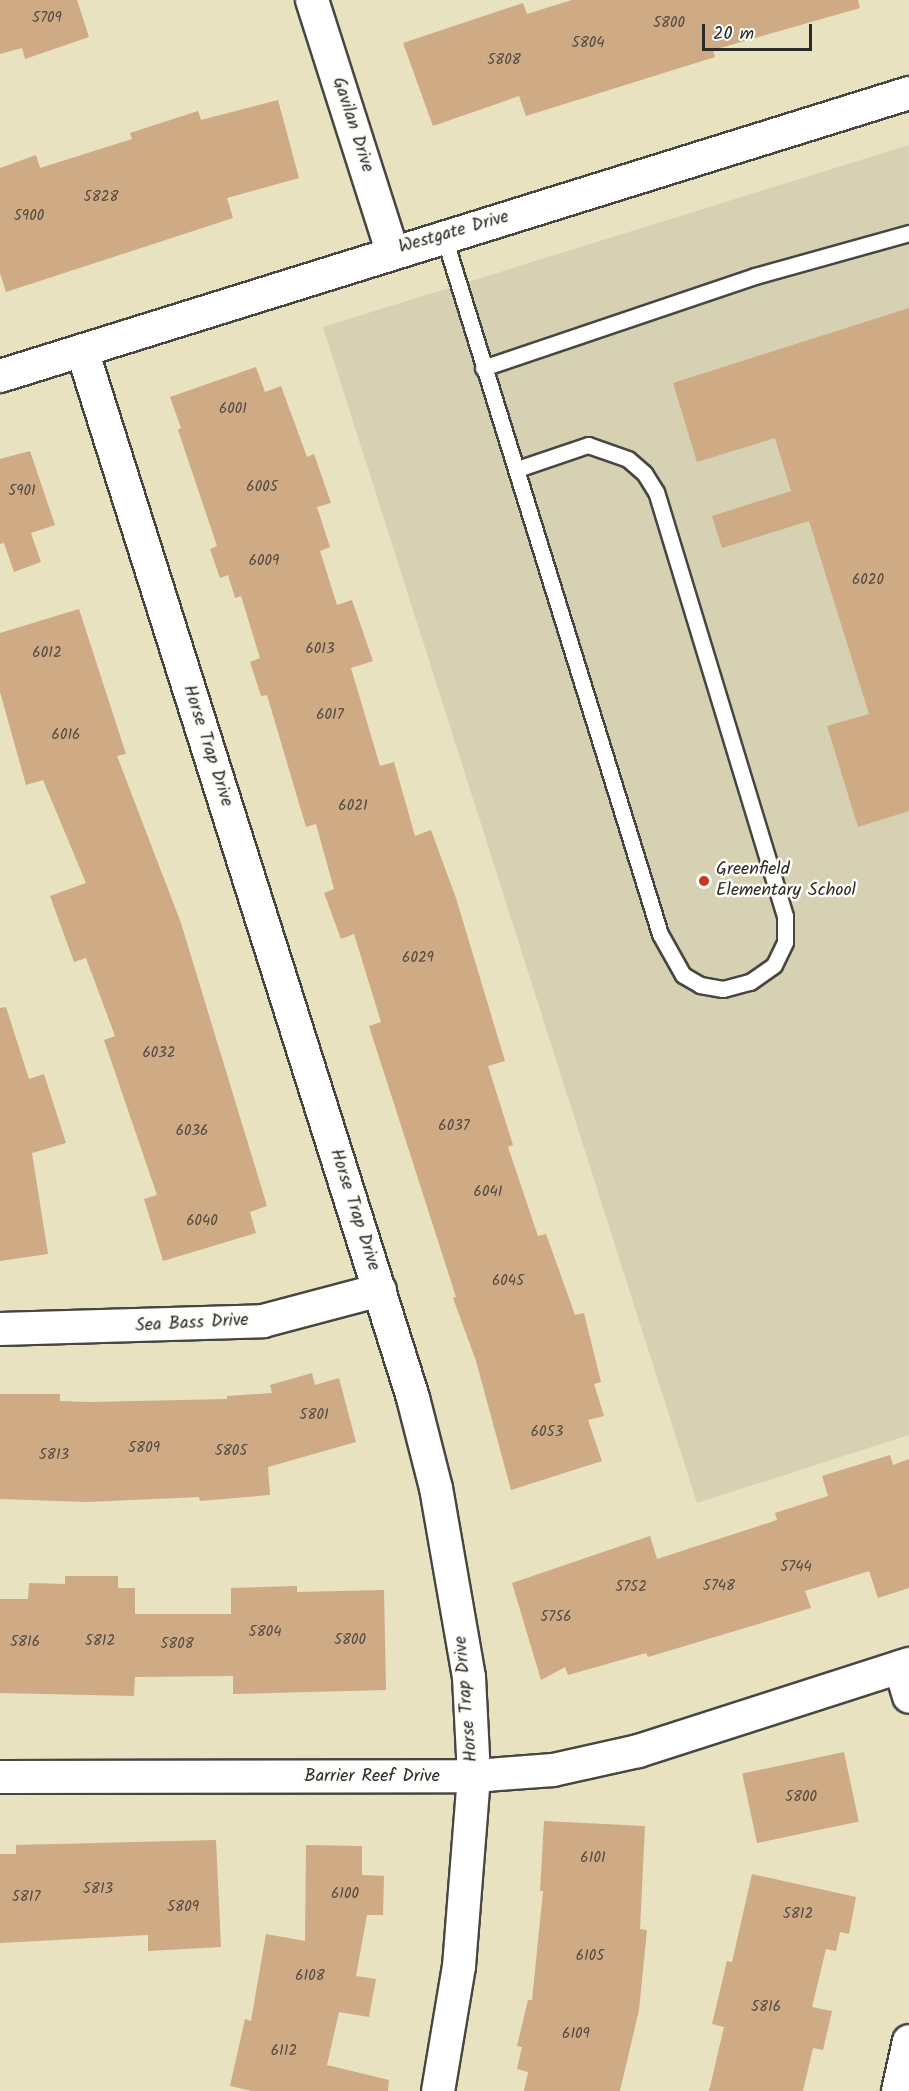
<!DOCTYPE html>
<html>
<head>
<meta charset="utf-8">
<style>
  body { margin:0 }
  #map { position:relative; width:909px; height:2091px; overflow:hidden; background:#e8e2c0; font-family:Kalam,sans-serif }
  div>[style] { position:absolute }
  [style*='--x'] { left:calc(var(--x)*1px); top:calc(var(--y)*1px); width:calc(var(--w)*1px); rotate:calc(var(--a)*1deg) }
  .built>* { inset:0; background:#d5d1b2 }
  .building>* { inset:0; background:#ceaa85; transform-origin:0 0 }
  .roads { filter:drop-shadow(2px 0 #474641) drop-shadow(-2px 0 #474641) drop-shadow(0 2px #474641) drop-shadow(0 -2px #474641) }
  .lane>* { height:15px; margin:-7.5px; padding:0 7.5px; transform-origin:7.5px; border-radius:7.5px; background:#fff }
  .street>* { height:32px; margin:-16px; padding:0 16px; transform-origin:16px; border-radius:16px; background:#fff }
  .dots>* { width:16px; height:16px; translate:-50% -50%; box-sizing:border-box; border:3px solid #fdfcf7; border-radius:50% }
  span { translate:-50% -50%; white-space:nowrap; text-align:center; line-height:1.15; -webkit-text-stroke:5px #fdfcf7; paint-order:stroke }
  .number-label { font-size:15px; color:#544b42 }
  .number-label span { -webkit-text-stroke-width:0 }
  .street-label { font-size:18px; color:#2b2b2b }
  .poi-label { font-size:18px; color:#2b2b2b }
  .left { translate:0 -50%; text-align:left }
  .scale { position:absolute; left:702px; top:24px; width:110px; height:27px; box-sizing:border-box; border:3px solid #2b2b2b; border-top:0; padding-left:8px; font-size:18px; line-height:21px; white-space:nowrap; color:#2b2b2b; -webkit-text-stroke:4px #fdfcf7; paint-order:stroke }
</style>
</head>
<body>
<div id="map">
  <div class="built">
    <i style="clip-path:polygon(909px 145px,909px 1435px,697px 1503px,323px 327px)"></i>
  </div>
  <div class="building">
    <i style="clip-path:polygon(0 0,77px 0,89px 37px,25px 59px,22px 48px,0 54px)"></i>
    <i style="clip-path:polygon(572px 0,858px 0,860px 8px,713px 50px,715px 57px,526px 116px,519px 96px,433px 126px,403px 43px,523px 3px,527px 14px)"></i>
    <i style="clip-path:polygon(278px 100px,299px 178px,227px 198px,233px 218px,6px 292px,0 273px,0 168px,36px 155px,40px 168px,132px 139px,130px 133px,198px 111px,201px 120px)"></i>
    <i style="clip-path:polygon(909px 308px,909px 811px,858px 827px,827px 726px,869px 714px,809px 521px,722px 548px,712px 516px,791px 491px,775px 438px,697px 462px,673px 383px)"></i>
    <i style="clip-path:polygon(256px 367px,265px 392px,281px 386px,307px 457px,314px 454px,331px 503px,317px 507px,330px 547px,320px 551px,337px 605px,352px 600px,373px 661px,351px 668px,380px 766px,394px 762px,415px 836px,431px 830px,456px 898px,505px 1061px,488px 1066px,513px 1145px,508px 1147px,538px 1236px,546px 1234px,575px 1315px,584px 1313px,601px 1382px,594px 1384px,604px 1416px,588px 1420px,602px 1461px,511px 1490px,476px 1361px,453px 1298px,456px 1297px,369px 1026px,381px 1022px,354px 934px,341px 939px,324px 893px,334px 889px,316px 824px,306px 827px,267px 695px,261px 696px,250px 662px,260px 658px,241px 596px,235px 598px,228px 575px,220px 578px,210px 549px,217px 546px,178px 430px,181px 428px,170px 397px)"></i>
    <i style="clip-path:polygon(30px 451px,55px 525px,31px 533px,41px 562px,14px 572px,4px 543px,0 544px,0 459px)"></i>
    <i style="clip-path:polygon(79px 609px,126px 754px,117px 756px,181px 923px,267px 1206px,250px 1212px,256px 1233px,163px 1261px,144px 1199px,157px 1195px,104px 1040px,115px 1036px,86px 958px,74px 962px,50px 896px,86px 883px,43px 780px,26px 785px,0 692px,0 633px)"></i>
    <i style="clip-path:polygon(6px 1007px,29px 1079px,44px 1074px,66px 1143px,32px 1153px,48px 1254px,0 1261px,0 1008px)"></i>
    <i style="clip-path:polygon(312px 1373px,315px 1385px,339px 1378px,356px 1442px,268px 1467px,270px 1495px,200px 1501px,199px 1497px,87px 1502px,0 1499px,0 1394px,60px 1394px,60px 1401px,90px 1402px,227px 1399px,227px 1396px,272px 1393px,270px 1385px)"></i>
    <i style="clip-path:polygon(890px 1455px,893px 1465px,909px 1459px,909px 1588px,878px 1598px,869px 1571px,805px 1591px,811px 1608px,648px 1657px,646px 1653px,568px 1675px,565px 1667px,541px 1680px,512px 1583px,650px 1536px,657px 1559px,777px 1520px,775px 1513px,828px 1496px,822px 1476px)"></i>
    <i style="clip-path:polygon(65px 1576px,118px 1576px,118px 1588px,135px 1588px,135px 1614px,231px 1614px,231px 1588px,297px 1586px,297px 1592px,384px 1590px,386px 1690px,233px 1694px,233px 1676px,135px 1677px,134px 1696px,0 1693px,0 1599px,28px 1599px,29px 1583px,65px 1584px)"></i>
    <i style="left:844px;top:1752px;width:71px;height:104px;rotate:78deg"></i>
    <i style="clip-path:polygon(544px 1821px,645px 1826px,640px 1929px,647px 1930px,639px 2010px,620px 2091px,524px 2091px,528px 2072px,517px 2069px,522px 2047px,517px 2046px,528px 2000px,532px 2000px,543px 1891px,540px 1891px)"></i>
    <i style="clip-path:polygon(216px 1840px,221px 1947px,148px 1951px,148px 1935px,0 1943px,0 1854px,16px 1854px,16px 1845px)"></i>
    <i style="clip-path:polygon(306px 1845px,362px 1846px,362px 1875px,384px 1876px,383px 1915px,367px 1915px,356px 1976px,376px 1979px,369px 2017px,339px 2012px,327px 2065px,389px 2080px,388px 2091px,252px 2091px,230px 2086px,245px 2019px,251px 2021px,266px 1934px,305px 1941px)"></i>
    <i style="clip-path:polygon(752px 1874px,856px 1897px,849px 1934px,840px 1932px,836px 1951px,826px 1949px,812px 2007px,832px 2011px,823px 2050px,813px 2048px,803px 2091px,709px 2091px,724px 2027px,712px 2024px,727px 1961px,732px 1962px)"></i>
  </div>
  <div class="roads">
    <div class="lane">
      <i style="--x:444;--y:237;--w:730;--a:72.78"></i>
      <i style="--x:660;--y:934;--w:47;--a:60.7"></i>
      <i style="--x:683;--y:975;--w:20;--a:30"></i>
      <i style="--x:700;--y:985;--w:23;--a:10"></i>
      <i style="--x:723;--y:989;--w:28;--a:-15"></i>
      <i style="--x:750;--y:982;--w:29;--a:-35"></i>
      <i style="--x:774;--y:965;--w:25;--a:-64"></i>
      <i style="--x:785;--y:942;--w:26;--a:-90"></i>
      <i style="--x:785;--y:916;--w:443;--a:-106.9"></i>
      <i style="--x:656;--y:492;--w:22;--a:-122"></i>
      <i style="--x:644;--y:473;--w:21;--a:-139"></i>
      <i style="--x:628;--y:459;--w:42;--a:-160.7"></i>
      <i style="--x:588;--y:445;--w:75;--a:161.3"></i>
      <i style="--x:483;--y:368;--w:287;--a:-18.7"></i>
      <i style="--x:755;--y:276;--w:160;--a:-15.6"></i>
    </div>
    <div class="street">
      <i style="--x:312;--y:0;--w:263;--a:72.3"></i>
      <i style="--x:83;--y:353;--w:1096;--a:72.47"></i>
      <i style="--x:413;--y:1398;--w:93;--a:75.7"></i>
      <i style="--x:436;--y:1488;--w:192;--a:80.1"></i>
      <i style="--x:469;--y:1677;--w:99;--a:87.1"></i>
      <i style="--x:474;--y:1776;--w:191;--a:94.5"></i>
      <i style="--x:459;--y:1966;--w:127;--a:99.5"></i>
      <i style="--x:0;--y:376;--w:952;--a:-17.29"></i>
      <i style="--x:0;--y:1329;--w:263;--a:-1.7"></i>
      <i style="--x:263;--y:1321;--w:121;--a:-14.8"></i>
      <i style="--x:900;--y:1667;--w:31;--a:73"></i>
      <i style="--x:0;--y:1777;--w:474;--a:-0.1"></i>
      <i style="--x:474;--y:1776;--w:79;--a:-4.3"></i>
      <i style="--x:553;--y:1770;--w:87;--a:-12.6"></i>
      <i style="--x:638;--y:1751;--w:285;--a:-17.8"></i>
      <i style="--x:898;--y:2091;--w:51;--a:-77.6"></i>
    </div>
  </div>
  <div class="dots">
    <i style="left:704px;top:881px;background:#c8321e"></i>
  </div>
  <div class="number-label">
    <span style="left:47px;top:19px">5709</span>
    <span style="left:669px;top:24px">5800</span>
    <span style="left:588px;top:44px">5804</span>
    <span style="left:504px;top:61px">5808</span>
    <span style="left:101px;top:198px">5828</span>
    <span style="left:29px;top:217px">5900</span>
    <span style="left:233px;top:410px">6001</span>
    <span style="left:262px;top:488px">6005</span>
    <span style="left:22px;top:492px">5901</span>
    <span style="left:264px;top:562px">6009</span>
    <span style="left:868px;top:581px">6020</span>
    <span style="left:320px;top:650px">6013</span>
    <span style="left:47px;top:654px">6012</span>
    <span style="left:330px;top:716px">6017</span>
    <span style="left:66px;top:736px">6016</span>
    <span style="left:353px;top:807px">6021</span>
    <span style="left:418px;top:959px">6029</span>
    <span style="left:159px;top:1054px">6032</span>
    <span style="left:454px;top:1127px">6037</span>
    <span style="left:192px;top:1132px">6036</span>
    <span style="left:488px;top:1193px">6041</span>
    <span style="left:202px;top:1222px">6040</span>
    <span style="left:508px;top:1282px">6045</span>
    <span style="left:314px;top:1416px">5801</span>
    <span style="left:547px;top:1433px">6053</span>
    <span style="left:144px;top:1449px">5809</span>
    <span style="left:231px;top:1452px">5805</span>
    <span style="left:54px;top:1456px">5813</span>
    <span style="left:796px;top:1568px">5744</span>
    <span style="left:719px;top:1587px">5748</span>
    <span style="left:631px;top:1588px">5752</span>
    <span style="left:556px;top:1618px">5756</span>
    <span style="left:265px;top:1633px">5804</span>
    <span style="left:350px;top:1641px">5800</span>
    <span style="left:100px;top:1642px">5812</span>
    <span style="left:25px;top:1643px">5816</span>
    <span style="left:177px;top:1645px">5808</span>
    <span style="left:801px;top:1798px">5800</span>
    <span style="left:593px;top:1859px">6101</span>
    <span style="left:98px;top:1890px">5813</span>
    <span style="left:345px;top:1895px">6100</span>
    <span style="left:26px;top:1898px">5817</span>
    <span style="left:183px;top:1908px">5809</span>
    <span style="left:798px;top:1915px">5812</span>
    <span style="left:590px;top:1957px">6105</span>
    <span style="left:310px;top:1977px">6108</span>
    <span style="left:766px;top:2008px">5816</span>
    <span style="left:576px;top:2035px">6109</span>
    <span style="left:284px;top:2052px">6112</span>
  </div>
  <div class="street-label">
    <span style="left:352px;top:125px;rotate:72deg">Gavilan Drive</span>
    <span style="left:454px;top:233px;rotate:-16deg">Westgate Drive</span>
    <span style="left:207px;top:746px;rotate:72deg">Horse Trap Drive</span>
    <span style="left:354px;top:1210px;rotate:72deg">Horse Trap Drive</span>
    <span style="left:192px;top:1324px;rotate:-3deg">Sea Bass Drive</span>
    <span style="left:467px;top:1699px;rotate:-95deg">Horse Trap Drive</span>
    <span style="left:372px;top:1777px">Barrier Reef Drive</span>
  </div>
  <div class="poi-label">
    <span class="left" style="left:716px;top:881px">Greenfield<br>Elementary School</span>
  </div>
  <div class="scale">20 m</div>
</div>
</body>
</html>
